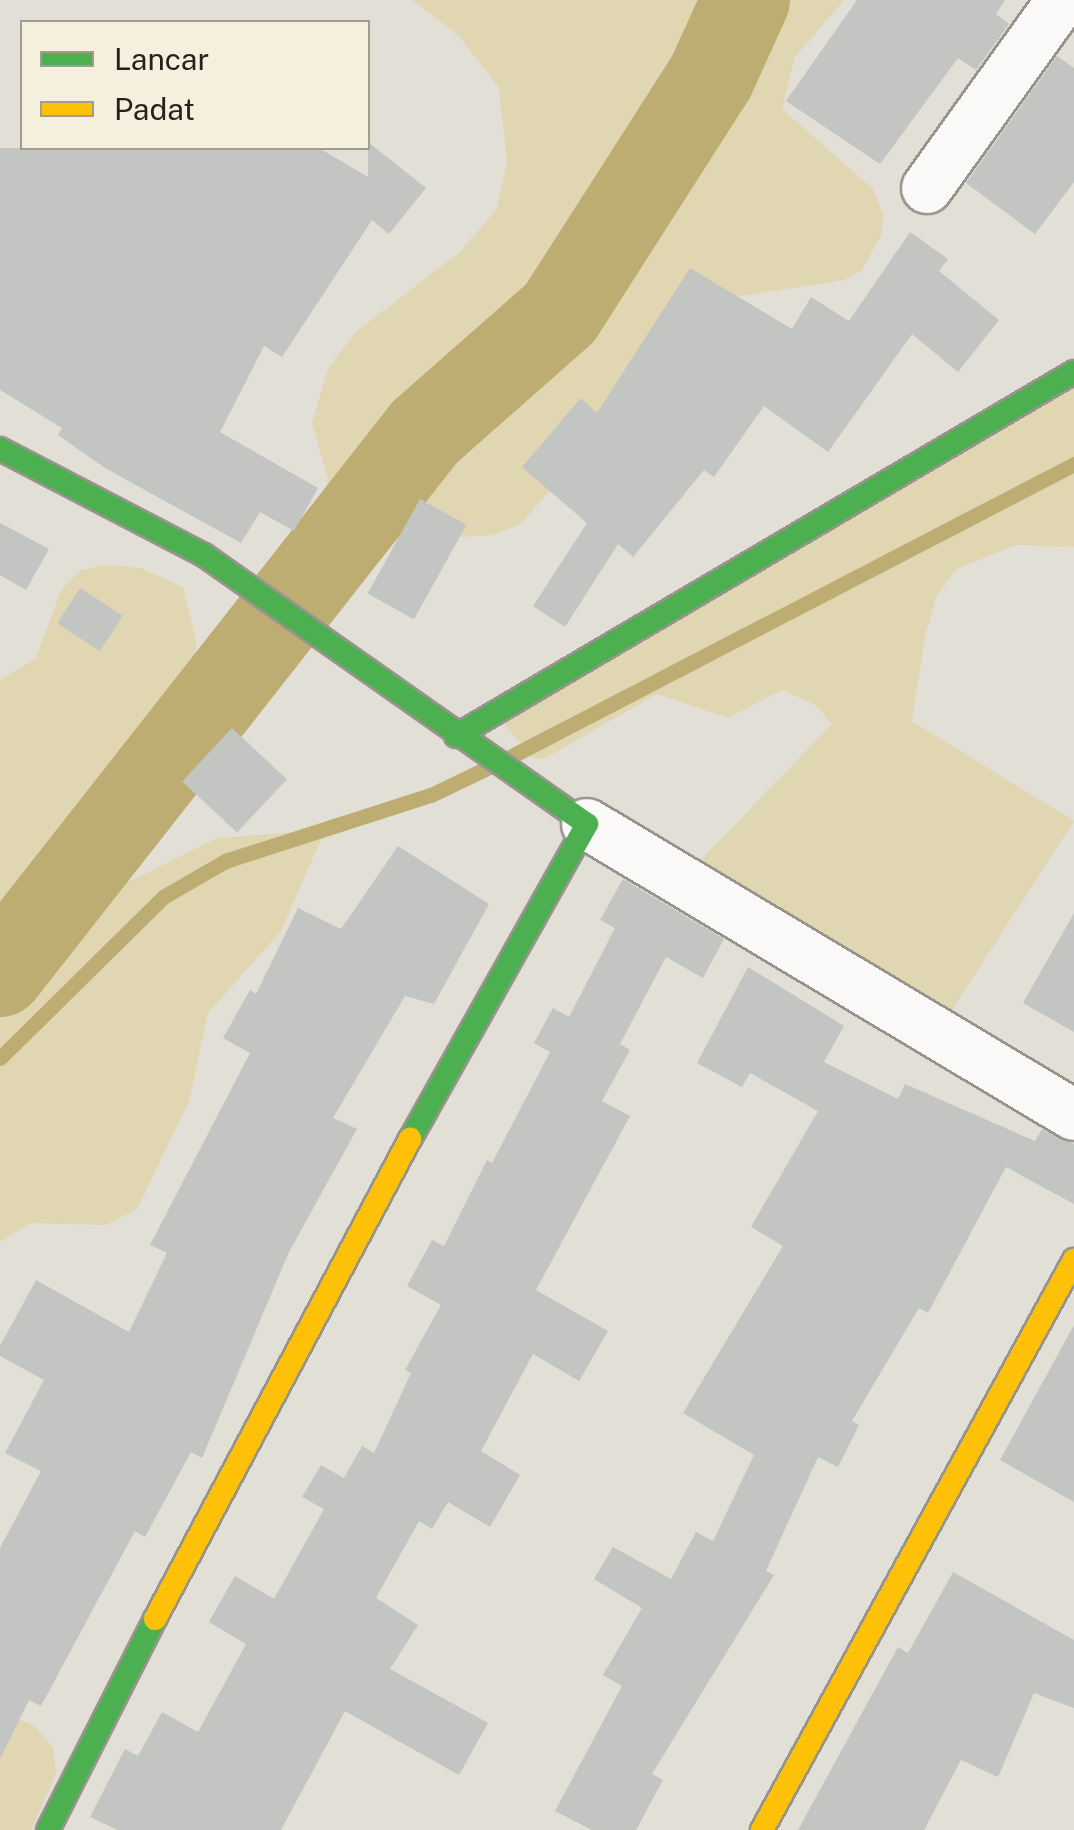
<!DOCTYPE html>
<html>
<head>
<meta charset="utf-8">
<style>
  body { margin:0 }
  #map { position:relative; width:1074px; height:1830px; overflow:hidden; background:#e2dfd6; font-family:"Public Sans",sans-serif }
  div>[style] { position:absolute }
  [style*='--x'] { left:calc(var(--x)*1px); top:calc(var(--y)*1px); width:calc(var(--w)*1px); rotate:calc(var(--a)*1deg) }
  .green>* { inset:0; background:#e1d6b2 }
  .stream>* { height:15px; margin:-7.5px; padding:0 7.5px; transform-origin:7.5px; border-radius:7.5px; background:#bead73 }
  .river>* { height:88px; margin:-44px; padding:0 44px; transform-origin:44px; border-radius:44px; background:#bead73 }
  .building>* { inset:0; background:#c2c5c2; transform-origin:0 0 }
  .roads { filter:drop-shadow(2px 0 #97948d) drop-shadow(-2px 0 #97948d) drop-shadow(0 2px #97948d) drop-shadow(0 -2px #97948d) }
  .street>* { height:50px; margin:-25px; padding:0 25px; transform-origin:25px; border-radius:25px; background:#fbfaf9 }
  .fast>* { height:22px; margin:-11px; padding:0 11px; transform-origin:11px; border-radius:11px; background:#4caf50 }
  .slow>* { height:22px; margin:-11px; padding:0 11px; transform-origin:11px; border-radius:11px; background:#ffc107 }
  span { translate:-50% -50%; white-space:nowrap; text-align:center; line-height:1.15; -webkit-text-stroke:8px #f5efdd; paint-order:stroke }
  .legend { position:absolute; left:20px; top:20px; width:350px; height:130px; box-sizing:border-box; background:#f5efdd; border:2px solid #a19d8f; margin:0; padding:12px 18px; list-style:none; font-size:30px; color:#24221b }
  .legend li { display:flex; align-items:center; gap:20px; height:50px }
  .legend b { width:50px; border:2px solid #a19d8f }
</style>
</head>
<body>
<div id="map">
  <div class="green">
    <i style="clip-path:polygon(412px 0,844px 0,795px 57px,782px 109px,873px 189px,884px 216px,881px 236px,861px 271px,844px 280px,710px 301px,521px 524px,491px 535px,385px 542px,321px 582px,298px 565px,325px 507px,328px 479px,312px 423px,328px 368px,357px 331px,460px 252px,496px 210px,507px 163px,499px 88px,458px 35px)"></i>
    <i style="clip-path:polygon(1074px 380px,1074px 547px,1016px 545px,957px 569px,937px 595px,925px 636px,912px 721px,1074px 821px,952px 1010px,698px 863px,832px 724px,816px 705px,782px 690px,728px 718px,657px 694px,544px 759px,533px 758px,503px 723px)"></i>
    <i style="clip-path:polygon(106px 565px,141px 568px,183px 587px,197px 643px,184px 709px,166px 745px,122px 788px,93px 842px,91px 874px,118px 887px,217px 838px,325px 830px,281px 931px,208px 1013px,189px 1101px,137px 1209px,106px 1225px,30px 1223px,0 1242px,0 680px,36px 658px,61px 590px,81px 570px)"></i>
    <i style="clip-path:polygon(0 1712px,33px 1725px,53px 1747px,56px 1774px,31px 1830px,0 1830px)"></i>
  </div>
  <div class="stream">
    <i style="--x:510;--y:757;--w:636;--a:-27.45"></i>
    <i style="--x:0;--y:1058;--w:229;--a:-44.6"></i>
    <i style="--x:163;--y:897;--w:72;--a:-30.1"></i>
    <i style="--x:225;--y:861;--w:216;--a:-17.8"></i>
    <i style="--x:431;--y:795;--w:64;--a:-25.8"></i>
  </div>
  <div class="river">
    <i style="--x:0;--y:973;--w:688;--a:-51.85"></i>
    <i style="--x:425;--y:432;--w:180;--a:-41.4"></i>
    <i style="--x:560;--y:313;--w:280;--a:-57.4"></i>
    <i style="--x:711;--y:77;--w:85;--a:-65.6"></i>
  </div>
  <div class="building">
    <i style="clip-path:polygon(857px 0,1005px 0,996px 14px,1009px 24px,976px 70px,958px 58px,880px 164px,786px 101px)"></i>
    <i style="clip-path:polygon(1057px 56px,1074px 68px,1074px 182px,1035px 234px,966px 183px)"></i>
    <i style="clip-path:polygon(368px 142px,426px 188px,389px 234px,372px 220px,282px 357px,264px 346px,220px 432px,318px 488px,294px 531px,260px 512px,241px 543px,105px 468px,58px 435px,62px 428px,0 390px,0 148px,319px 148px,368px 177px)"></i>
    <i style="clip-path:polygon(910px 232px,948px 259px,939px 271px,999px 320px,958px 372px,912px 334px,828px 452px,764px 406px,714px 477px,704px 470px,633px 557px,618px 544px,565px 627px,533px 606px,587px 523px,522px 467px,581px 398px,597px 413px,690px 268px,792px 329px,811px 297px,849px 321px)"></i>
    <i style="left:420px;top:499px;width:53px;height:108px;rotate:29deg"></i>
    <i style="clip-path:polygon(0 523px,49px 549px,26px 590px,0 575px)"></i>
    <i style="left:80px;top:588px;width:51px;height:42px;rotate:33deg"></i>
    <i style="left:232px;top:728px;width:75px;height:73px;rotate:43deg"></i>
    <i style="clip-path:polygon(398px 846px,489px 904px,434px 1004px,405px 996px,333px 1118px,357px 1129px,289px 1252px,202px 1458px,191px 1452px,145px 1537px,135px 1531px,41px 1706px,29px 1700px,0 1759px,0 1548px,41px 1471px,5px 1453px,44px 1380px,0 1356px,0 1346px,36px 1280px,129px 1332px,167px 1253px,150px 1245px,250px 1053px,223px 1038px,250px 990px,256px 994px,298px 908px,341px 929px)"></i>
    <i style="clip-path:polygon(623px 879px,724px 939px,703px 978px,666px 957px,620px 1044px,630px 1050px,602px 1101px,630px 1116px,536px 1290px,608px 1331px,579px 1381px,533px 1354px,481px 1451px,520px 1475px,490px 1527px,448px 1502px,432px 1529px,419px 1521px,376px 1598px,418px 1625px,390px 1669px,488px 1723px,459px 1775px,345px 1711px,281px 1830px,117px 1830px,90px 1817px,125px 1749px,138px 1756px,162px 1712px,198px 1732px,246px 1644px,209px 1622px,235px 1576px,274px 1599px,324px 1509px,302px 1497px,321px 1465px,344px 1478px,362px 1446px,374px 1453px,411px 1373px,405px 1370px,441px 1305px,407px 1286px,432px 1240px,444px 1246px,487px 1160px,492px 1163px,550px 1052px,534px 1043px,553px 1008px,569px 1017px,615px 928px,600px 920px)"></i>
    <i style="clip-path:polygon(1074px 913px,1074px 1032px,1023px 1003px)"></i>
    <i style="clip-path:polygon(748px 967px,844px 1026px,824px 1062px,898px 1099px,905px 1084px,1035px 1141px,1042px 1129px,1074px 1144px,1074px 1204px,1006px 1167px,928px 1313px,919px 1308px,852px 1421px,859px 1425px,838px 1467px,818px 1457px,766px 1571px,774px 1575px,652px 1774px,663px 1780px,636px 1830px,592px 1830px,555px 1811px,622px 1686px,603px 1675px,642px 1608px,594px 1579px,613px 1547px,671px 1579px,696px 1532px,713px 1541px,754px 1455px,683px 1413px,783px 1246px,751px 1227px,818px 1111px,750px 1073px,742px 1087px,697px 1063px)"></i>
    <i style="clip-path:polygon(1074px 1325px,1074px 1502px,1000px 1460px)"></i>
    <i style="clip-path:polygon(953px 1572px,1074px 1640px,1074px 1708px,1034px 1693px,998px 1777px,961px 1760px,924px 1830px,798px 1830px,898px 1647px,908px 1653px)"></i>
  </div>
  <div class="roads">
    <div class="street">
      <i style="--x:927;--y:188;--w:231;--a:-54.3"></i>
      <i style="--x:587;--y:824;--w:567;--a:30.86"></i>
    </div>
    <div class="fast">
      <i style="--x:0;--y:449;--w:230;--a:27.5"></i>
      <i style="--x:204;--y:555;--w:468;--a:35.1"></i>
      <i style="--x:587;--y:824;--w:361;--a:119.3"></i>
      <i style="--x:456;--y:736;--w:717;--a:-30.5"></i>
      <i style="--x:48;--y:1830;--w:237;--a:-63.1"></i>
    </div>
    <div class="slow">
      <i style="--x:155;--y:1619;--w:544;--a:-62.02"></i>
      <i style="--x:762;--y:1830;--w:650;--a:-61.31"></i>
    </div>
  </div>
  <ul class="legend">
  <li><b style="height:12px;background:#4caf50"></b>Lancar</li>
  <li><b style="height:12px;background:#ffc107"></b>Padat</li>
  </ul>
</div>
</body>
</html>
